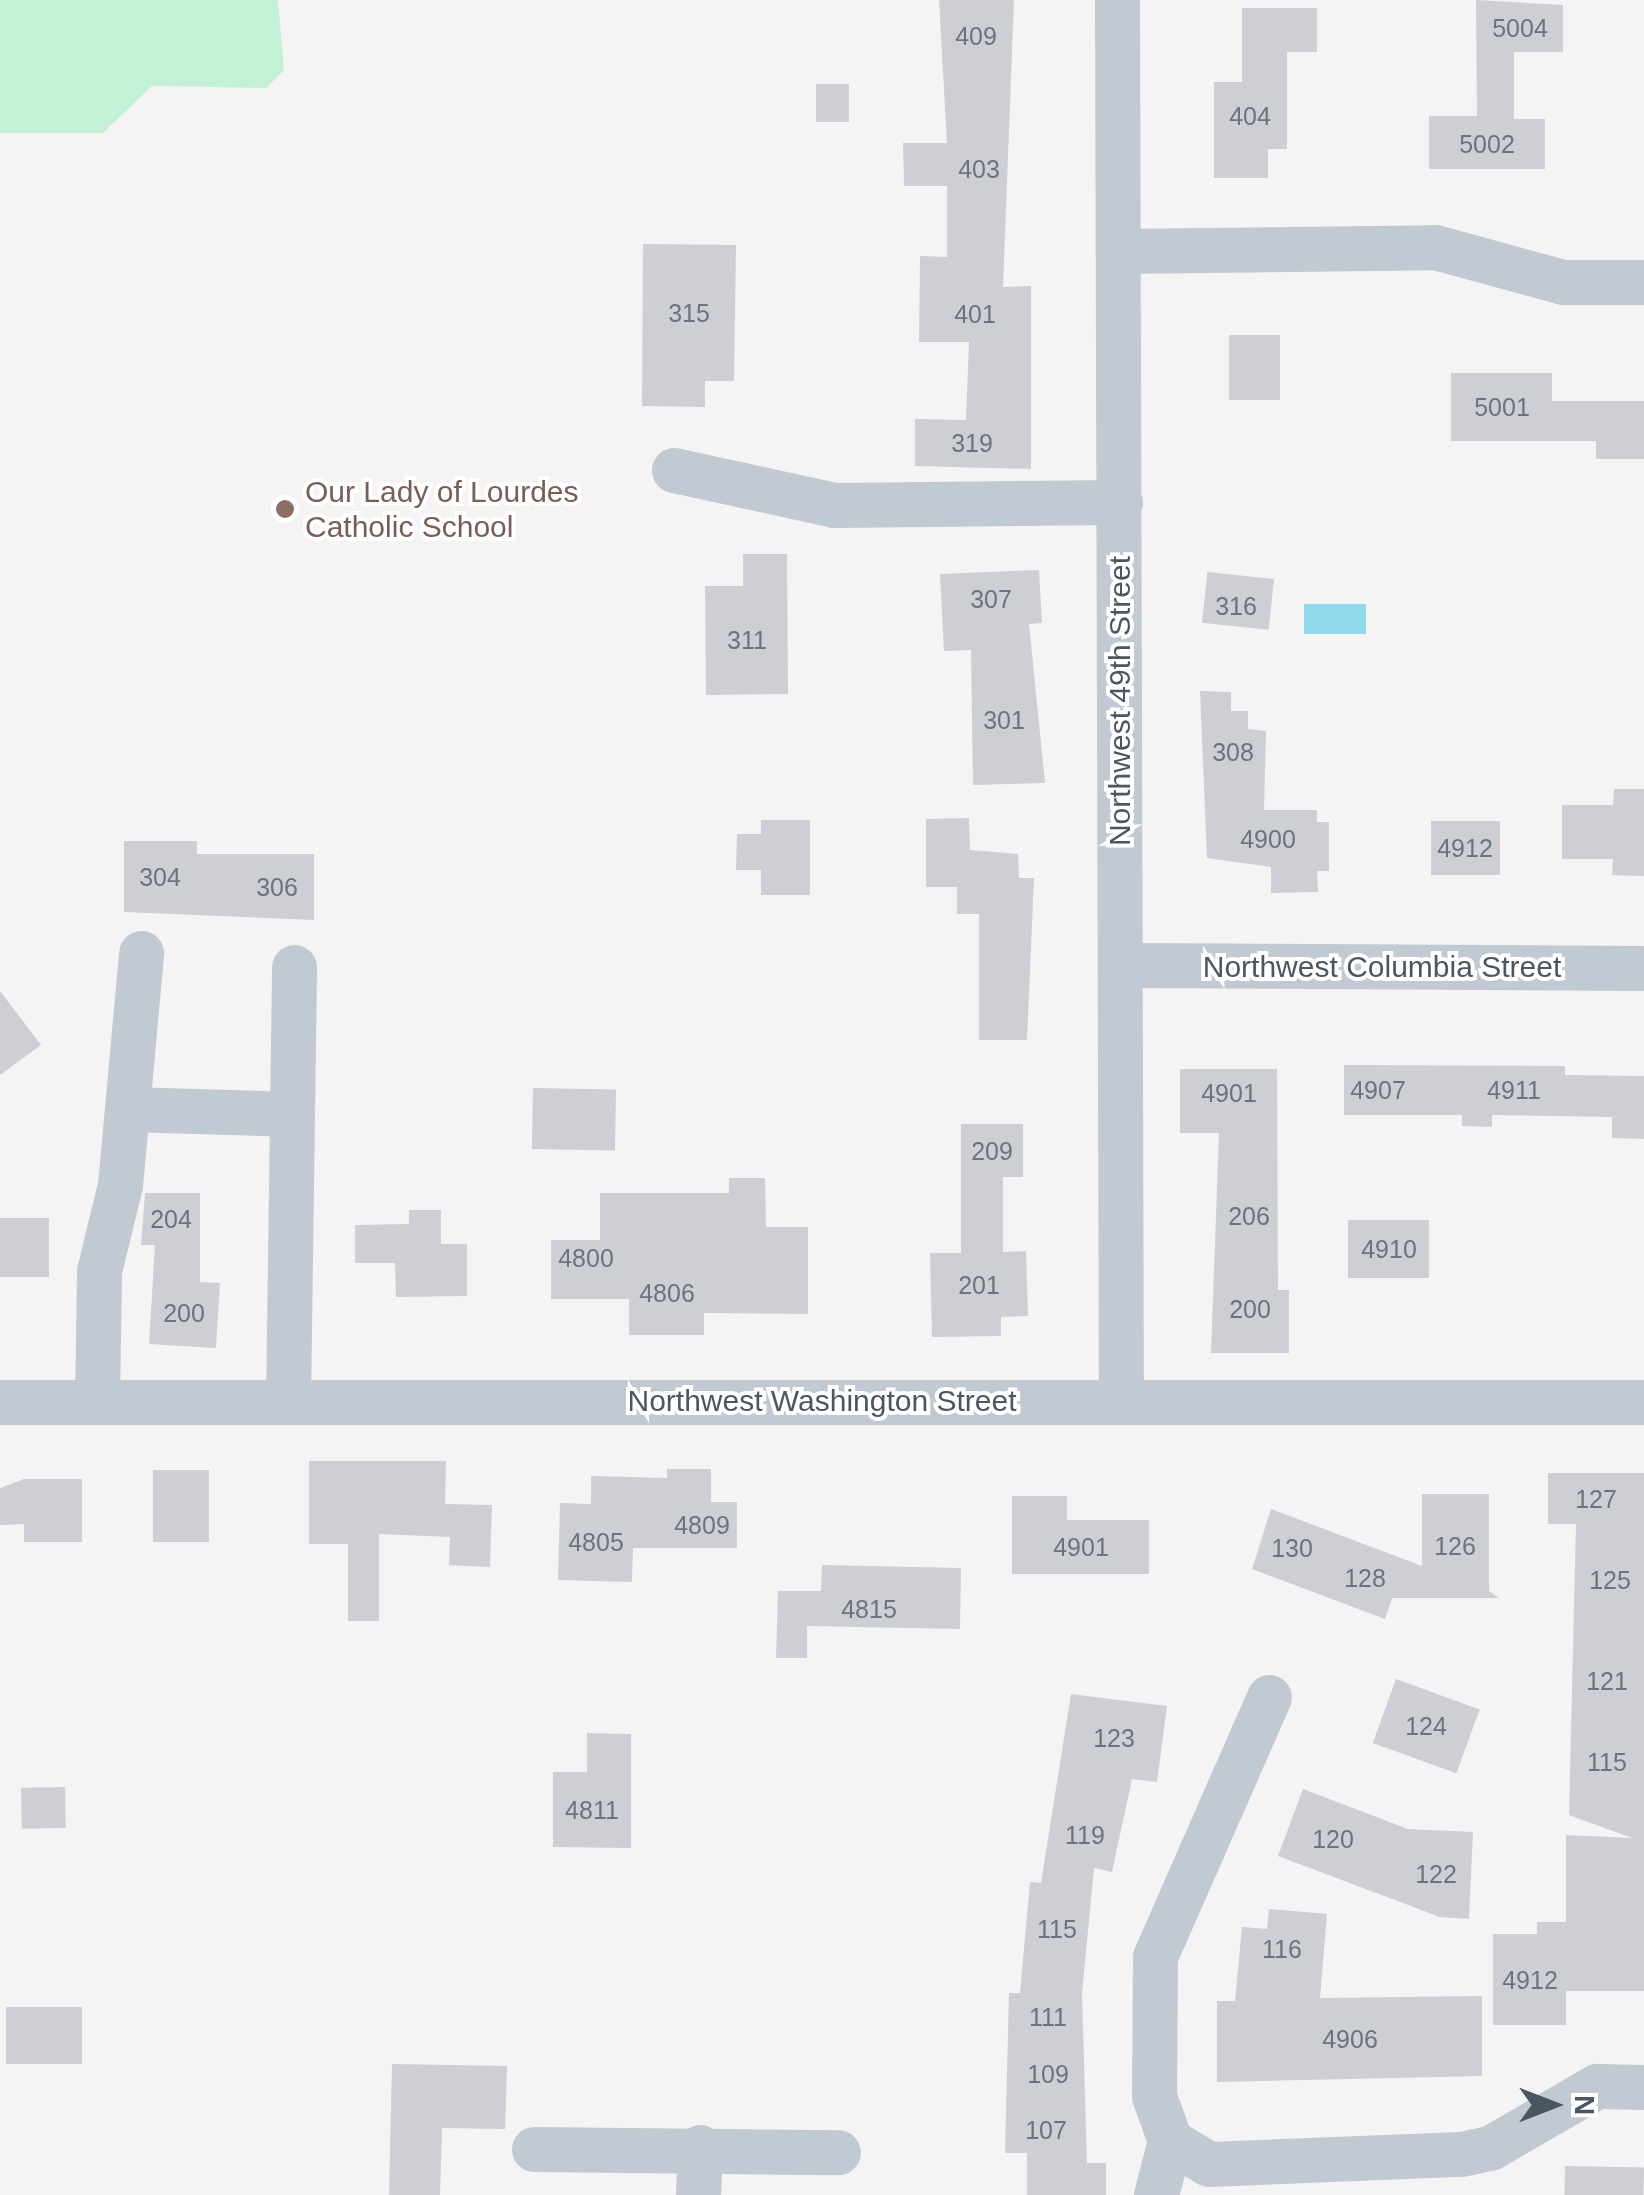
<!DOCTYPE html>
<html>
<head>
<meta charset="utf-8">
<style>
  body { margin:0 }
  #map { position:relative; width:1644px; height:2195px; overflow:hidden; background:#f5f3f3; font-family:Helvetica,sans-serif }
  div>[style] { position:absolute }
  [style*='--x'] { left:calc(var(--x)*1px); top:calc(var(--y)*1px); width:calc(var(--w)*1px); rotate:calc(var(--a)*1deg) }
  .green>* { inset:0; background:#c3f1d5 }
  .water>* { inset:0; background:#90daee; transform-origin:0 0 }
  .building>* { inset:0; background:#cdcfd5; transform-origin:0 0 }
  .minor>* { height:45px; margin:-22.5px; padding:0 22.5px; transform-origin:22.5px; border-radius:22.5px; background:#c1cad2 }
  .dots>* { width:28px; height:28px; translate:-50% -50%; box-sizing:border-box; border:5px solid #fff; border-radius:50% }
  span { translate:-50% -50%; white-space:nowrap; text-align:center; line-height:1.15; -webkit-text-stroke:8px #fff; paint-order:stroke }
  .number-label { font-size:25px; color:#6b747e }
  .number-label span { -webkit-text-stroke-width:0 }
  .education-label { font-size:30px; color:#785e54 }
  .left { translate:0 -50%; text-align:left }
  .street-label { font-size:30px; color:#4a5661 }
  .north { position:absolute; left:1504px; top:2055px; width:100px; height:100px; -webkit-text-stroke:8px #fff; paint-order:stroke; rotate:90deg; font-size:28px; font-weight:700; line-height:40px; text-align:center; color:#4a5661 }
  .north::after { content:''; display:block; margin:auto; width:35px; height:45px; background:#4a5661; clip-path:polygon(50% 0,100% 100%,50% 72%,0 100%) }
</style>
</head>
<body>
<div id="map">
  <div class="green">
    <i style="clip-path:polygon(0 0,278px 0,284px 70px,266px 88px,152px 86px,103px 133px,0 133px)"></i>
  </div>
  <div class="water">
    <i style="left:1304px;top:604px;width:62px;height:30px"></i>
  </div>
  <div class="building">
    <i style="clip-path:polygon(939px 0,1014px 0,1003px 287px,1031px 286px,1031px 469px,915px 466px,915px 419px,966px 420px,969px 342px,919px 342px,920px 256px,947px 257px,947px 186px,904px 186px,903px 143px,947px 143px)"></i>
    <i style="clip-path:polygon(1476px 0,1563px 5px,1563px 52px,1514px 52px,1514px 119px,1545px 119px,1545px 169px,1429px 169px,1429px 116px,1477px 116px)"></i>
    <i style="clip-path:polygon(1242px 8px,1317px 8px,1317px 52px,1287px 52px,1287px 149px,1268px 149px,1268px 178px,1214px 178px,1214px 82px,1242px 82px)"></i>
    <i style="left:816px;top:84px;width:33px;height:38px"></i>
    <i style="clip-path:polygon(643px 244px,736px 245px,734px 381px,705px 381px,705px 407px,642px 406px)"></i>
    <i style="left:1229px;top:335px;width:51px;height:65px"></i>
    <i style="clip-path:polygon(1451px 373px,1552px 373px,1552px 401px,1644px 401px,1644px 459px,1596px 459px,1596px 441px,1451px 441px)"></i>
    <i style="clip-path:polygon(743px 554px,787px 554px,788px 694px,706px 695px,705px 586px,743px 586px)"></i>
    <i style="clip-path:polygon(1039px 570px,1042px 623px,1029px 624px,1045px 783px,973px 785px,971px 650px,944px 651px,940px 574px)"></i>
    <i style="left:1274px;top:579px;width:51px;height:67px;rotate:96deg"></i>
    <i style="clip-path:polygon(1200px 691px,1231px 692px,1231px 711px,1248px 711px,1248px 729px,1266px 731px,1264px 810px,1317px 810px,1317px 822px,1329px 822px,1329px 871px,1317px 871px,1318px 892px,1271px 893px,1271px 867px,1207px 858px)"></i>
    <i style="clip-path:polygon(1614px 789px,1644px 789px,1644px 876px,1612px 875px,1613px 859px,1562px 859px,1562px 805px,1613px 805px)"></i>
    <i style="clip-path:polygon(969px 818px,970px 850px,1018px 854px,1019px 878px,1034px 878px,1027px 1040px,979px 1040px,979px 914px,957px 914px,957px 887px,926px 887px,926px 819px)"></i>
    <i style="clip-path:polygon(761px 820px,810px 820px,810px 895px,761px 895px,761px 870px,736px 870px,737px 834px,761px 834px)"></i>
    <i style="left:1431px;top:821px;width:69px;height:54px"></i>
    <i style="clip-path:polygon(124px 841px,197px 841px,197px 854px,314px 854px,314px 920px,124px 912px)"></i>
    <i style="clip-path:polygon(0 991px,41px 1045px,0 1075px)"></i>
    <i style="clip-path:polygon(1344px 1065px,1565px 1066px,1565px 1075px,1644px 1076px,1644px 1139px,1612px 1138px,1612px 1117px,1492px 1115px,1492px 1127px,1462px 1126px,1462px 1115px,1344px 1115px)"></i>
    <i style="clip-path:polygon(1180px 1069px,1277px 1069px,1278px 1290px,1289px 1290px,1289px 1353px,1211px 1353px,1219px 1133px,1180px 1133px)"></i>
    <i style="left:533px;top:1088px;width:83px;height:61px;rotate:1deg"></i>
    <i style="clip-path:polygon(961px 1124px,1023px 1124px,1023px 1177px,1003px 1177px,1003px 1252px,1026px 1251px,1028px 1316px,1001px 1317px,1001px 1336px,932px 1337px,930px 1253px,961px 1253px)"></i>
    <i style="clip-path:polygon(729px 1178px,765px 1178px,766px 1227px,808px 1227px,808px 1314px,704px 1313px,704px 1335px,629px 1335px,629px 1299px,551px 1299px,551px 1240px,600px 1240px,600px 1193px,729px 1193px)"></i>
    <i style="clip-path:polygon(145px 1193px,200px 1193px,200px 1282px,220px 1283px,216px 1348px,149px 1344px,155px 1245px,141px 1245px)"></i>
    <i style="clip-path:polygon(409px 1210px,441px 1210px,441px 1244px,467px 1244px,467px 1296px,396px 1297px,395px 1263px,355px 1263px,355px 1225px,409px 1224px)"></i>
    <i style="left:0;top:1218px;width:49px;height:59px"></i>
    <i style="left:1348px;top:1220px;width:81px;height:58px"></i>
    <i style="clip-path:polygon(309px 1461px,446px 1461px,445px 1504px,492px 1505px,490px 1567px,449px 1565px,450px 1537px,379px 1534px,379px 1621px,348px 1621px,348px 1544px,309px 1544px)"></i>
    <i style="clip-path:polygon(667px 1469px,711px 1469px,711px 1502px,737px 1502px,737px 1548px,633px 1548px,632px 1582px,558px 1580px,560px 1503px,591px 1504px,591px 1476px,667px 1478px)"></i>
    <i style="left:153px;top:1470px;width:56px;height:72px"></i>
    <i style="clip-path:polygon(1548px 1473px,1644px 1473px,1644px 1991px,1566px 1991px,1566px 2025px,1493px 2025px,1493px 1934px,1537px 1934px,1537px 1922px,1566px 1922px,1566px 1835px,1632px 1838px,1569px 1815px,1576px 1524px,1548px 1524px)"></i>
    <i style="clip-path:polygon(24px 1479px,82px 1479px,82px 1542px,24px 1542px,24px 1524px,0 1525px,0 1488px)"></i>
    <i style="clip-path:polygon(1422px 1494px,1489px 1494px,1489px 1591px,1499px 1598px,1392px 1598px,1385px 1619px,1252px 1569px,1271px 1509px,1422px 1566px)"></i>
    <i style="clip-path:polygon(1012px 1496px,1067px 1496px,1067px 1520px,1149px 1520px,1149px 1574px,1012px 1574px)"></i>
    <i style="clip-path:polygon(822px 1565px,961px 1568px,960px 1629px,807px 1626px,807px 1658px,776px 1658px,778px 1591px,821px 1591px)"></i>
    <i style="left:1396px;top:1679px;width:89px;height:68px;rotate:20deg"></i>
    <i style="clip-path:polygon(1071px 1694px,1167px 1706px,1157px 1782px,1132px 1779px,1112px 1872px,1094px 1868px,1082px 1993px,1087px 2163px,1106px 2163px,1106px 2195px,1027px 2195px,1027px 2153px,1005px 2153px,1009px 1993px,1020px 1993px,1030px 1882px,1041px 1883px)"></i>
    <i style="clip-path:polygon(587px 1733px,631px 1734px,631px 1848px,553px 1847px,553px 1772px,587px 1772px)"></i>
    <i style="left:65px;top:1787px;width:41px;height:44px;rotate:89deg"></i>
    <i style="clip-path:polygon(1303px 1789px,1408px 1829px,1473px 1832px,1469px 1919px,1440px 1917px,1278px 1856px)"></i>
    <i style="clip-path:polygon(1269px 1909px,1327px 1914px,1320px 1998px,1482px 1996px,1482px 2076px,1217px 2082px,1217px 2001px,1235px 2001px,1242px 1927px,1267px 1929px)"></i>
    <i style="left:6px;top:2007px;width:76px;height:57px"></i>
    <i style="clip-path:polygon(392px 2064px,507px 2066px,505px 2129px,442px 2128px,440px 2195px,389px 2195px)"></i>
    <i style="left:1565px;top:2166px;width:79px;height:29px;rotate:1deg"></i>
  </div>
  <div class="minor">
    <i style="--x:1117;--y:0;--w:1401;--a:89.84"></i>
    <i style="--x:1120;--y:251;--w:315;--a:-0.7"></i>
    <i style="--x:1435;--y:247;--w:133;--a:15.3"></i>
    <i style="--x:1563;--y:282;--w:81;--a:0"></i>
    <i style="--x:674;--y:470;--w:164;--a:12.3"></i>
    <i style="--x:834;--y:505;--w:286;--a:-0.6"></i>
    <i style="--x:1121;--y:965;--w:523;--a:0.33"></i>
    <i style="--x:127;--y:1109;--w:165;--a:1.7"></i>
    <i style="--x:0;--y:1402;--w:1644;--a:0"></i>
    <i style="--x:97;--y:1402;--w:131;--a:-89.1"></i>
    <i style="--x:99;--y:1271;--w:89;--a:-76.3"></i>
    <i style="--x:120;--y:1185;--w:233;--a:-84.8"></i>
    <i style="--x:288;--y:1402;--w:435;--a:-89.2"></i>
    <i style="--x:1269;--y:1697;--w:284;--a:113.7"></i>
    <i style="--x:1155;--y:1957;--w:139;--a:90.4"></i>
    <i style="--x:1154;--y:2096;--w:48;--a:70.4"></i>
    <i style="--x:1170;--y:2141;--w:45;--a:30.5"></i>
    <i style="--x:1209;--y:2164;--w:252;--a:-2.3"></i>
    <i style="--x:1461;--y:2154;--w:30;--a:-12"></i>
    <i style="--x:1490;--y:2148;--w:124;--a:-30.1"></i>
    <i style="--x:1597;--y:2086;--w:47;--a:1.2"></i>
    <i style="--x:534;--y:2149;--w:304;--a:0.6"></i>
    <i style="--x:698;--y:2195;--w:48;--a:-87.6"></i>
    <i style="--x:1156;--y:2195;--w:56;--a:-75.5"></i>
  </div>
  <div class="dots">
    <i style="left:285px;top:509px;background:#8d6e63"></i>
  </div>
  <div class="number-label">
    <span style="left:1520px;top:28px">5004</span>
    <span style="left:976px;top:36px">409</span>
    <span style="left:1250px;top:116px">404</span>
    <span style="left:1487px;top:144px">5002</span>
    <span style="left:979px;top:169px">403</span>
    <span style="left:689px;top:313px">315</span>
    <span style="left:975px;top:314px">401</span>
    <span style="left:1502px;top:407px">5001</span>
    <span style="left:972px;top:443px">319</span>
    <span style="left:991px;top:599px">307</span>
    <span style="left:1236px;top:606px">316</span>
    <span style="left:747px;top:640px">311</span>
    <span style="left:1004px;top:720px">301</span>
    <span style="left:1233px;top:752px">308</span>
    <span style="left:1268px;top:839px">4900</span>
    <span style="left:1465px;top:848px">4912</span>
    <span style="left:160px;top:877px">304</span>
    <span style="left:277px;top:887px">306</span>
    <span style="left:1378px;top:1090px">4907</span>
    <span style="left:1514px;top:1090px">4911</span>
    <span style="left:1229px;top:1093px">4901</span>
    <span style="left:992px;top:1151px">209</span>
    <span style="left:1249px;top:1216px">206</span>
    <span style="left:171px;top:1219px">204</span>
    <span style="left:1389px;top:1249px">4910</span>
    <span style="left:586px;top:1258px">4800</span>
    <span style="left:979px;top:1285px">201</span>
    <span style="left:667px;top:1293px">4806</span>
    <span style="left:1250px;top:1309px">200</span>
    <span style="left:184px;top:1313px">200</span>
    <span style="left:1596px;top:1499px">127</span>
    <span style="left:702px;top:1525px">4809</span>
    <span style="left:596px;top:1542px">4805</span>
    <span style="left:1455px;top:1546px">126</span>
    <span style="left:1081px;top:1547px">4901</span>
    <span style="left:1292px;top:1548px">130</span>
    <span style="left:1365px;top:1578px">128</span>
    <span style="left:1610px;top:1580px">125</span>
    <span style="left:869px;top:1609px">4815</span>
    <span style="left:1607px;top:1681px">121</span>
    <span style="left:1426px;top:1726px">124</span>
    <span style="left:1114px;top:1738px">123</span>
    <span style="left:1607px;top:1762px">115</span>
    <span style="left:592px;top:1810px">4811</span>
    <span style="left:1085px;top:1835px">119</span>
    <span style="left:1333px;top:1839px">120</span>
    <span style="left:1436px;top:1874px">122</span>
    <span style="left:1057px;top:1929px">115</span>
    <span style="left:1282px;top:1949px">116</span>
    <span style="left:1530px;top:1980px">4912</span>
    <span style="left:1048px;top:2017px">111</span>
    <span style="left:1350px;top:2039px">4906</span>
    <span style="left:1048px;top:2074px">109</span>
    <span style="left:1046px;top:2130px">107</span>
  </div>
  <div class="education-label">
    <span class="left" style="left:305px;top:509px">Our Lady of Lourdes<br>Catholic School</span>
  </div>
  <div class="street-label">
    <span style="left:1120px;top:701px;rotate:-90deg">Northwest 49th Street</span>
    <span style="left:1382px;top:967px">Northwest Columbia Street</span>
    <span style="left:822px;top:1401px">Northwest Washington Street</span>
  </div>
  <div class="north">N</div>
</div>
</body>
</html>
